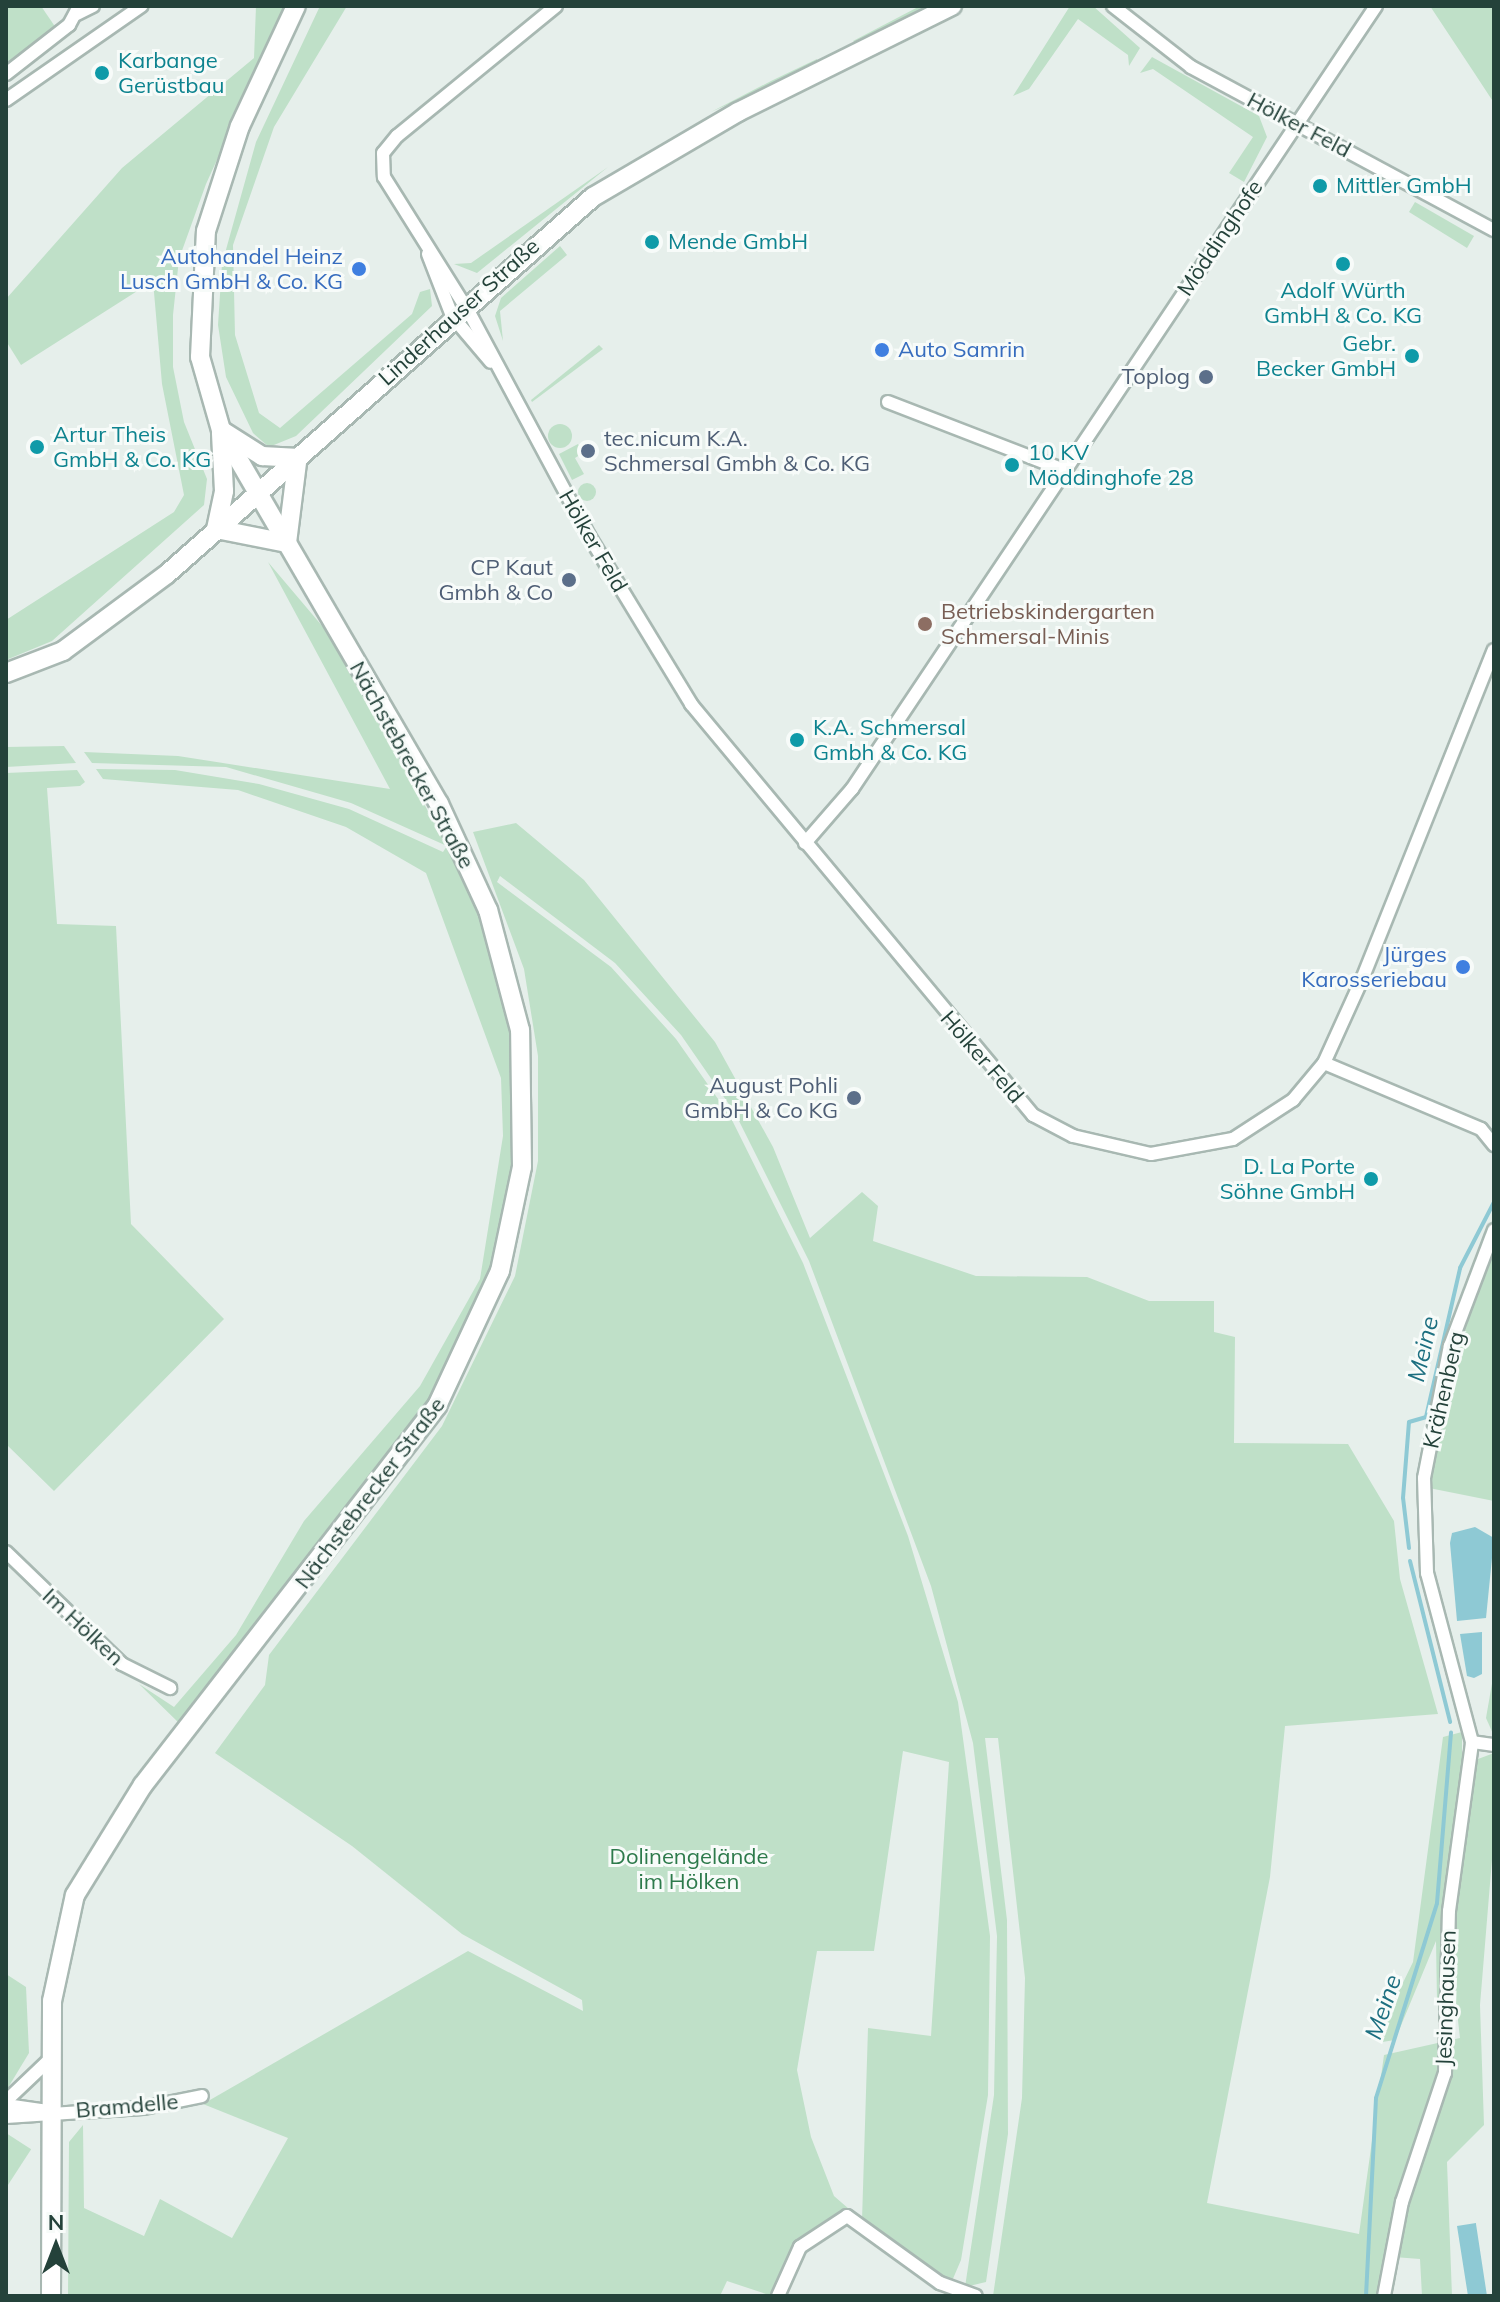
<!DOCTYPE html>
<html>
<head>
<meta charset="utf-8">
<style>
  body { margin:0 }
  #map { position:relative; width:1500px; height:2302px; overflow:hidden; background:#e6efeb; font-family:Mulish,sans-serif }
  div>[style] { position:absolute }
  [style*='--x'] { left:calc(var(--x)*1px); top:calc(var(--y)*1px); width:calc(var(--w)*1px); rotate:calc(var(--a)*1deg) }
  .green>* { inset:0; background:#bfe0c8; transform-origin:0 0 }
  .round { border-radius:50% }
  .water>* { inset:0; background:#8ec9d4 }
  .stream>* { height:4px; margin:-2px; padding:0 2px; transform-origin:2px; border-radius:2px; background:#8ec9d4 }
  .roads { filter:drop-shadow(2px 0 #a8b8b2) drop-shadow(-2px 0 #a8b8b2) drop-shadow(0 2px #a8b8b2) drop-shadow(0 -2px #a8b8b2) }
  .minor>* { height:12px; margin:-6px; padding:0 6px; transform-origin:6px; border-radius:6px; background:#fff }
  .secondary>* { height:18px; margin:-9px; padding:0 9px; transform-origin:9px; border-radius:9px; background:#fff }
  .dots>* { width:22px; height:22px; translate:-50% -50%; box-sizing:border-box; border:4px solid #f7fbf9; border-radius:50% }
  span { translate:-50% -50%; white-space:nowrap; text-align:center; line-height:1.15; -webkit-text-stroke:6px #f7fbf9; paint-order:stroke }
  .culture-label { font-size:22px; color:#0d838f }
  .left { translate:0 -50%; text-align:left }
  .right { translate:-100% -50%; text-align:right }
  .street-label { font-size:22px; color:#24423a }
  .shop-label { font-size:22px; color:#366cbe }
  .service-label { font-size:22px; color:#4e5e75 }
  .education-label { font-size:22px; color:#785e54 }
  .park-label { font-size:22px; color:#2d7a4b }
  .water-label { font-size:24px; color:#1c6f80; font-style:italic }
  .frame { position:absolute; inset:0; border:8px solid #24423a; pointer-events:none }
  .north { position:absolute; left:16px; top:2206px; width:80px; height:80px; -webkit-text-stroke:6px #f7fbf9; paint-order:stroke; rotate:0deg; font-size:22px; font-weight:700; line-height:32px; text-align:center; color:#24423a }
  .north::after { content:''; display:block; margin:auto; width:28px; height:36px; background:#24423a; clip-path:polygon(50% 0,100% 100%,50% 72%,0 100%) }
</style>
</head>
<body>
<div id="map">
  <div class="green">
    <i style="clip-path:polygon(6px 6px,41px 6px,56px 28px,6px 67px)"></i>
    <i style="clip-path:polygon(256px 6px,287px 6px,206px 184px,179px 259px,173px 315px,173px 367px,184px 422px,207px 479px,204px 505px,52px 641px,6px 660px,6px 620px,174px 512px,184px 495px,162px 384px,153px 281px,21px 365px,6px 341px,6px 299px,122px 168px,254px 58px)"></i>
    <i style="clip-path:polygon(320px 6px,347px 6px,274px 127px,233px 245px,235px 335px,259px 413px,280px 428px,412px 314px,420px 292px,430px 289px,432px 306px,296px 436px,269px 447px,253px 433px,226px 377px,218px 325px,222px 264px,256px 142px)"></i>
    <i style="clip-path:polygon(920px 6px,930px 6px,858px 45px,853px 41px)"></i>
    <i style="clip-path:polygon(1070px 6px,1093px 6px,1140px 48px,1129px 66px,1128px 55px,1078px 19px,1029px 89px,1013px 96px)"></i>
    <i style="clip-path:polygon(1430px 6px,1494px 6px,1494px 103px,1475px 74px)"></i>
    <i style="clip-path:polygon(1152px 57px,1259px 116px,1267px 137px,1244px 182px,1229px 173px,1253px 137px,1153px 69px,1140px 73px)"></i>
    <i style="clip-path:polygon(817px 59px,818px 65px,711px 112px,771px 81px)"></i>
    <i style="clip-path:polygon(608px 167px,477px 273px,454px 264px,471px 263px)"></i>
    <i style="clip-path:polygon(1415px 202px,1474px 236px,1467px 248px,1409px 212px)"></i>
    <i style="clip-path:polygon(560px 246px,567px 255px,500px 311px,503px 341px,495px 316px,501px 298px)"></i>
    <i style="clip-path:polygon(599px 345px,603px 349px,532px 402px,531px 400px)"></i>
    <i class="round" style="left:548px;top:424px;width:24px;height:24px"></i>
    <i style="clip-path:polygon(578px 444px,583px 453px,575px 458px,584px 474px,572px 480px,559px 454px)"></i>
    <i class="round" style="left:578px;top:483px;width:18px;height:18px"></i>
    <i style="clip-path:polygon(268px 562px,334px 640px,478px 902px,512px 1030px,515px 1162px,492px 1273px,438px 1390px,181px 1725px,139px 1684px,174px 1707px,236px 1635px,304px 1521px,420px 1386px,480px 1279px,503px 1136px,501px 1078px,426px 873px,346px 827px,238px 790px,103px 779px,96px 769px,175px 770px,259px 784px,349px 809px,443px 852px,447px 846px,351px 803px,226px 767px,92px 763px,84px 752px,178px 756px,390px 789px)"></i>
    <i style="clip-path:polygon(64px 746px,76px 763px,6px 767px,6px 747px)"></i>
    <i style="clip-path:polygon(77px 770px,85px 782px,80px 786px,47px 788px,57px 924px,116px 926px,131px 1224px,224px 1319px,54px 1491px,6px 1444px,6px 773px)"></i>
    <i style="clip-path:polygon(516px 823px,584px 880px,715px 1042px,773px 1147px,810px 1238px,862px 1192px,878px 1206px,873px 1241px,976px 1276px,1087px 1277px,1149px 1301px,1214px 1301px,1214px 1332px,1235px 1337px,1234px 1443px,1348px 1444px,1394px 1521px,1400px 1579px,1438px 1714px,1285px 1726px,1270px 1877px,1207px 2203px,1359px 2234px,1384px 2055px,1460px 2038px,1456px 2003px,1437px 2001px,1436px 1941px,1395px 2040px,1382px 2042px,1380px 2030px,1413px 1962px,1443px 1737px,1462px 1732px,1462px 1765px,1494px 1753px,1494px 1835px,1480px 2005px,1484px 2125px,1447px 2162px,1452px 2296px,1422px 2296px,1420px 2259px,1394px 2257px,1380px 2296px,993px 2296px,1022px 2098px,1025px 1978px,998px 1738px,985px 1738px,1007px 1920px,1008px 2134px,986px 2282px,965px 2287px,994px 2095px,997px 1936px,973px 1743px,931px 1586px,809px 1261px,735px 1113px,681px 1035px,615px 963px,500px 876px,497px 882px,611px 967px,676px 1039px,730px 1116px,803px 1263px,908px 1536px,958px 1702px,990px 1936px,988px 2095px,961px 2260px,952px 2281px,887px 2244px,862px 2220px,868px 2028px,931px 2036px,949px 1762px,903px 1751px,874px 1951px,817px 1951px,797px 2070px,811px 2137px,834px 2196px,849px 2209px,797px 2245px,772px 2296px,727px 2281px,720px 2296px,68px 2296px,69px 2142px,83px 2125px,84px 2208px,144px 2236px,160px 2199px,232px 2238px,288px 2138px,203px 2104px,468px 1951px,583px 2011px,582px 2000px,462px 1934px,352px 1846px,215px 1753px,265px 1685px,269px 1655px,442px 1426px,515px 1276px,538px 1161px,538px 1056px,524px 969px,473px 832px)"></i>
    <i style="clip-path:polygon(1494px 1247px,1494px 1501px,1429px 1488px,1457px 1346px)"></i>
    <i style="clip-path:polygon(1494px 1672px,1494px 1736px,1486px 1718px)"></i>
    <i style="clip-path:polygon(6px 1974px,26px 1987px,29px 2053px,6px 2091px)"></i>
    <i style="left:6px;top:2133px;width:30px;height:163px;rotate:33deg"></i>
  </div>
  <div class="water">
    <i style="clip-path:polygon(1475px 1527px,1494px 1538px,1486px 1618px,1457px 1621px,1450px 1543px,1452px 1533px)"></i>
    <i style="clip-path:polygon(1482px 1632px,1482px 1674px,1474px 1678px,1467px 1676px,1460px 1634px)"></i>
    <i style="clip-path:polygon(1476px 2223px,1476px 2224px,1487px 2296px,1468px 2296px,1457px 2226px)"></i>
  </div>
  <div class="stream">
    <i style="--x:1409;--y:1548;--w:50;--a:-96.8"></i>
    <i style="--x:1403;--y:1498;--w:76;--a:-85.5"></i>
    <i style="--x:1409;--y:1422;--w:18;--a:-16"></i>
    <i style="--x:1426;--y:1417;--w:153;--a:-77.1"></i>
    <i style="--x:1460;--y:1268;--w:74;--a:-62.7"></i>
    <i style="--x:1410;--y:1561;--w:166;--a:76"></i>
    <i style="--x:1366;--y:2296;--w:198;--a:-87.1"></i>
    <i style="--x:1376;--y:2098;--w:204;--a:-72.6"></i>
    <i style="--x:1437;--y:1903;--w:171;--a:-85.3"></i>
  </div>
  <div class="roads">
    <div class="minor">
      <i style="--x:556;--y:6;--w:205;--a:140.7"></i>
      <i style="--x:397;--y:136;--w:22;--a:129"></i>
      <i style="--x:383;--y:153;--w:24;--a:88"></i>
      <i style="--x:384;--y:177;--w:162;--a:57.9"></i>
      <i style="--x:470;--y:314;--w:252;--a:61.8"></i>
      <i style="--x:589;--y:536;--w:197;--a:58.7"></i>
      <i style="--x:691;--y:704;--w:535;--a:50.24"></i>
      <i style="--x:1033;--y:1115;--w:45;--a:27.7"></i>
      <i style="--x:1073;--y:1136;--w:80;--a:13"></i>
      <i style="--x:1151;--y:1154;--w:83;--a:-10.4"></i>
      <i style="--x:1233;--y:1139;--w:72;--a:-33"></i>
      <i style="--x:1293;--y:1100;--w:48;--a:-50"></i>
      <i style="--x:1324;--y:1063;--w:94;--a:-65.6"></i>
      <i style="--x:1363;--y:977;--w:352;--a:-68.2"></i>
      <i style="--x:1113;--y:6;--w:99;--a:38"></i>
      <i style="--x:1191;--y:67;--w:344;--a:28.3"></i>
      <i style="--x:77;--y:14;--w:18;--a:-27"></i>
      <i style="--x:6;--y:74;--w:80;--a:-37.9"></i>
      <i style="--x:69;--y:25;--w:21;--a:-62"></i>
      <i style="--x:6;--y:100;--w:165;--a:-34.8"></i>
      <i style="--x:428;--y:254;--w:66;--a:68.8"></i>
      <i style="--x:452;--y:316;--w:60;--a:49.7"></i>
      <i style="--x:888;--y:402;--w:189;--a:21.1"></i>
      <i style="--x:805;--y:843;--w:72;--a:-49"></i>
      <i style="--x:852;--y:789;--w:942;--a:-56.21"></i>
      <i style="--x:1324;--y:1063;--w:170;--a:22.8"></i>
      <i style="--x:1481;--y:1129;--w:21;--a:51"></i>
      <i style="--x:6;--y:1552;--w:161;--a:44"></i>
      <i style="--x:122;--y:1664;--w:54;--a:26.6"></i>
      <i style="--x:1472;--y:1742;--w:22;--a:8"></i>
      <i style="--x:6;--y:2101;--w:59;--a:-43.6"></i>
      <i style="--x:6;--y:2105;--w:42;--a:8.1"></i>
      <i style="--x:6;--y:2117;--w:137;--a:-3.8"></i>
      <i style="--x:143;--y:2108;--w:60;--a:-11.5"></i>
      <i style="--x:778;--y:2296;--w:54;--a:-65.8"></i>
      <i style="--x:800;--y:2247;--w:56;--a:-33.4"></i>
      <i style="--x:847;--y:2216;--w:115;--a:35.8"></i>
      <i style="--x:940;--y:2283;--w:38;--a:20"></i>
      <i style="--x:1384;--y:2296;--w:96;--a:-79.2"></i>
      <i style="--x:1402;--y:2202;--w:136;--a:-71.6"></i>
      <i style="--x:1445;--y:2073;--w:162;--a:-88.6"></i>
      <i style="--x:1449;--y:1911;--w:171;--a:-82.2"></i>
      <i style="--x:1472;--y:1742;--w:175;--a:-104.9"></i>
      <i style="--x:1427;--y:1573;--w:95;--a:-91.8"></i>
      <i style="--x:1424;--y:1478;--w:135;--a:-78.9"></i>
      <i style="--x:1450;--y:1346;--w:124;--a:-69.2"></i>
    </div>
    <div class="secondary">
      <i style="--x:221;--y:430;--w:49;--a:32.4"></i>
      <i style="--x:262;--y:456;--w:37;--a:3"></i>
      <i style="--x:216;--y:529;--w:39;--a:-78"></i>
      <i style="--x:224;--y:491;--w:58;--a:-93"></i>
      <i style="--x:216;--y:529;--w:72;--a:11.2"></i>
      <i style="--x:287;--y:543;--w:81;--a:-82.9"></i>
      <i style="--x:6;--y:673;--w:61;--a:-21.1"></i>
      <i style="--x:63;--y:651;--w:129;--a:-36.5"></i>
      <i style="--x:167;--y:574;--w:569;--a:-41.51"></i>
      <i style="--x:593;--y:197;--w:168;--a:-30.4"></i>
      <i style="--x:738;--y:112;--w:239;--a:-26.4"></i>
      <i style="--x:51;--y:2296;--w:295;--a:-89.8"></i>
      <i style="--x:52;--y:2001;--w:108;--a:-77.8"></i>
      <i style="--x:75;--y:1895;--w:129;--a:-58.3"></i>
      <i style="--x:143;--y:1785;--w:480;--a:-52.2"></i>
      <i style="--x:437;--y:1406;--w:149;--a:-65"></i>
      <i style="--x:500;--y:1271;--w:106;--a:-78.1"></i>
      <i style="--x:522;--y:1167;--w:137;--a:-90.8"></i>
      <i style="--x:520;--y:1030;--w:124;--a:-104.9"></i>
      <i style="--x:488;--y:910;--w:117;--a:-114.8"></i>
      <i style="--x:439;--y:804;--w:433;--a:-120.2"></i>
      <i style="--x:221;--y:430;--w:76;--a:-106"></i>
      <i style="--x:200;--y:357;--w:126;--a:-87.3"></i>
      <i style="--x:206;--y:231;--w:110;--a:-72.1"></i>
      <i style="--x:240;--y:126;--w:132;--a:-65"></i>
    </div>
  </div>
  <div class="dots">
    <i style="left:102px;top:73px;background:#0f9aa8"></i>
    <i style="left:1320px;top:186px;background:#0f9aa8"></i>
    <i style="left:652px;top:242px;background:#0f9aa8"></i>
    <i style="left:1343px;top:264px;background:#0f9aa8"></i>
    <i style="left:359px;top:269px;background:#3f7fe0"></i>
    <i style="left:882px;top:350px;background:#3f7fe0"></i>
    <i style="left:1412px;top:356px;background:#0f9aa8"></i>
    <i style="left:1206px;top:377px;background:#5c6f8a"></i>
    <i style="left:37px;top:447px;background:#0f9aa8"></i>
    <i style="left:588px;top:451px;background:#5c6f8a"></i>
    <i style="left:1012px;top:465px;background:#0f9aa8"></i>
    <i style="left:569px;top:580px;background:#5c6f8a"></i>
    <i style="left:925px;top:624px;background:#8d6e63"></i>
    <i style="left:797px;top:740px;background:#0f9aa8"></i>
    <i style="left:1463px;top:967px;background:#3f7fe0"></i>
    <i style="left:854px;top:1098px;background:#5c6f8a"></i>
    <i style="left:1371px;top:1179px;background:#0f9aa8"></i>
  </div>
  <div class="culture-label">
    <span class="left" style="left:118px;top:73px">Karbange<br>Gerüstbau</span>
    <span class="left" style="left:1336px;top:186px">Mittler GmbH</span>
    <span class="left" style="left:668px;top:242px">Mende GmbH</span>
    <span style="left:1343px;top:303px">Adolf Würth<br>GmbH &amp; Co. KG</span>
    <span class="right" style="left:1396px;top:356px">Gebr.<br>Becker GmbH</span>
    <span class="left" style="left:53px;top:447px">Artur Theis<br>GmbH &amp; Co. KG</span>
    <span class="left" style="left:1028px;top:465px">10 KV<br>Möddinghofe 28</span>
    <span class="left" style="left:813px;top:740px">K.A. Schmersal<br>Gmbh &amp; Co. KG</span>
    <span class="right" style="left:1355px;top:1179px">D. La Porte<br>Söhne GmbH</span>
  </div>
  <div class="street-label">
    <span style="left:1299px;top:125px;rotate:28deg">Hölker Feld</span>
    <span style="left:1220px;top:238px;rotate:-56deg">Möddinghofe</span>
    <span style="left:459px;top:312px;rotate:-42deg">Linderhauser Straße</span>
    <span style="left:593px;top:541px;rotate:60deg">Hölker Feld</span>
    <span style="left:412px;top:765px;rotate:61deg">Nächstebrecker Straße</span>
    <span style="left:982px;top:1057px;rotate:49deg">Hölker Feld</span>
    <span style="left:1444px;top:1390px;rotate:-77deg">Krähenberg</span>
    <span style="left:370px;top:1493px;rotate:-53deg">Nächstebrecker Straße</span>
    <span style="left:83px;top:1627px;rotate:43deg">Im Hölken</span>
    <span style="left:1446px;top:1998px;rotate:-88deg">Jesinghausen</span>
    <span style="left:127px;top:2106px;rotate:-5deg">Bramdelle</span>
  </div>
  <div class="shop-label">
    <span class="right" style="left:343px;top:269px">Autohandel Heinz<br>Lusch GmbH &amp; Co. KG</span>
    <span class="left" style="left:898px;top:350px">Auto Samrin</span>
    <span class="right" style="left:1447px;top:967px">Jürges<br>Karosseriebau</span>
  </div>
  <div class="service-label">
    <span class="right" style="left:1190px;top:377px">Toplog</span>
    <span class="left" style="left:604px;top:451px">tec.nicum K.A.<br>Schmersal Gmbh &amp; Co. KG</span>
    <span class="right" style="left:553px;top:580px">CP Kaut<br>Gmbh &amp; Co</span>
    <span class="right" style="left:838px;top:1098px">August Pohli<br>GmbH &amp; Co KG</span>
  </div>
  <div class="education-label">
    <span class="left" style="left:941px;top:624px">Betriebskindergarten<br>Schmersal-Minis</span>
  </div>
  <div class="park-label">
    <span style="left:689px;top:1869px">Dolinengelände<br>im Hölken</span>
  </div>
  <div class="water-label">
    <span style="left:1423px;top:1349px;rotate:-77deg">Meine</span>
    <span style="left:1383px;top:2007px;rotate:-71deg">Meine</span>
  </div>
  <div class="frame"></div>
  <div class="north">N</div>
</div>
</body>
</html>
